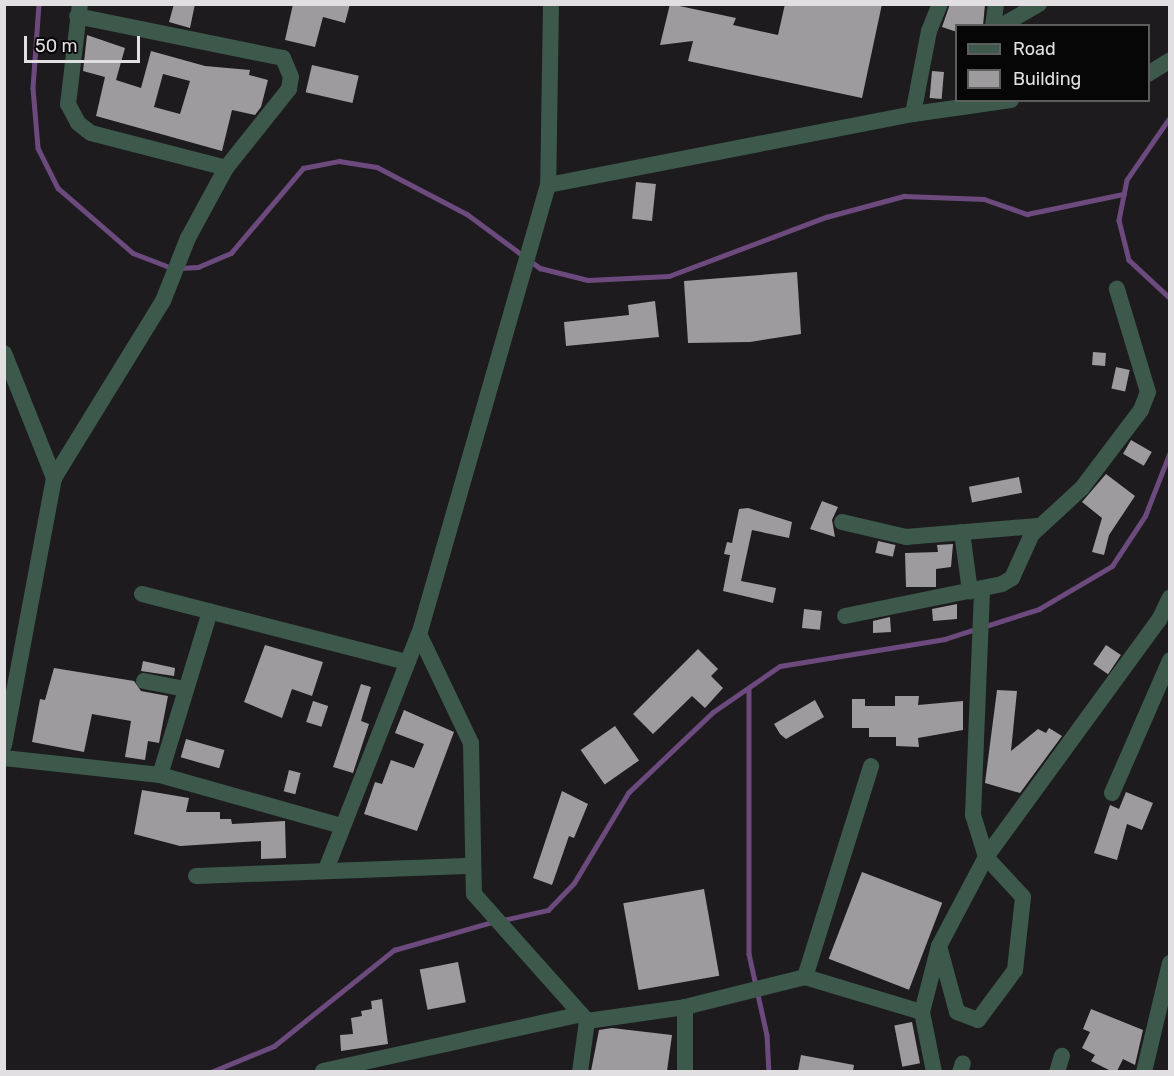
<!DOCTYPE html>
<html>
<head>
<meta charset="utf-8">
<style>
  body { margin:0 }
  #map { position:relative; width:1174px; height:1076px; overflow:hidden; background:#1d1b1e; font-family:Rubik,sans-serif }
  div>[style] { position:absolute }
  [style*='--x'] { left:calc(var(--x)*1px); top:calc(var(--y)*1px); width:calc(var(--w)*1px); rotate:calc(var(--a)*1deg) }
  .stream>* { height:4.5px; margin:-2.25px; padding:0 2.25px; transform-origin:2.25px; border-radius:2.25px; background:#6c4a7e }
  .building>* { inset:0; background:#9d9b9e; transform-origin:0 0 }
  .minor>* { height:16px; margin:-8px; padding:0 8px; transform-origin:8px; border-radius:8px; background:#3c594c }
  span { translate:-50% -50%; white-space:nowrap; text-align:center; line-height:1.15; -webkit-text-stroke:6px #070607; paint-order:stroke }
  .frame { position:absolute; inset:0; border:6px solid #e1dfe1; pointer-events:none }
  .legend { position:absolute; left:955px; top:24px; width:195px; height:78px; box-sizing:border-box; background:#070607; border:2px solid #5e5d5e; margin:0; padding:8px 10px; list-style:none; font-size:18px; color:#e1dfe1 }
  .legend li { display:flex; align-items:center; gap:12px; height:30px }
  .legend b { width:30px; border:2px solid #5e5d5e }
  .scale { position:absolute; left:24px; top:36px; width:116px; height:27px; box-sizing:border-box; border:3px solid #e1dfe1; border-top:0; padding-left:8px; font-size:18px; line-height:21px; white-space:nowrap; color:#e1dfe1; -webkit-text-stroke:4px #070607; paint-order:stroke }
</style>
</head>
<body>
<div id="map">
  <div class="stream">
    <i style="--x:39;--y:4;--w:84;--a:94.1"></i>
    <i style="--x:33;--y:88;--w:60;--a:85.2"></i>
    <i style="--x:38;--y:148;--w:45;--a:63.4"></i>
    <i style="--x:58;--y:188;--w:99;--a:40.9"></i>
    <i style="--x:133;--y:253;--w:42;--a:21"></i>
    <i style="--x:1170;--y:118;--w:75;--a:124.7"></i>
    <i style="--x:1127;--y:180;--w:41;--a:101.3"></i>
    <i style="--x:1119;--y:220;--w:41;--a:76"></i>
    <i style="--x:1129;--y:260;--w:56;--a:42.8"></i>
    <i style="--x:180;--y:268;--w:18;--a:-3"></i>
    <i style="--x:198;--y:267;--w:36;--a:-23"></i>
    <i style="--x:231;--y:253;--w:111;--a:-49.7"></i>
    <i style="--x:303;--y:168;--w:37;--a:-11"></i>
    <i style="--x:339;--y:161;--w:38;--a:9"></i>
    <i style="--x:377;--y:167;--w:102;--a:27.6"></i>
    <i style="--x:467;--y:214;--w:91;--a:36.5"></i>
    <i style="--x:540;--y:268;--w:49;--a:14"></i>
    <i style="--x:588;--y:280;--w:81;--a:-2.8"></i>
    <i style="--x:669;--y:276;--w:168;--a:-20.6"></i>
    <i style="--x:826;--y:217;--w:81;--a:-15.1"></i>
    <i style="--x:904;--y:196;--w:80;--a:2.1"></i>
    <i style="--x:984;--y:199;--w:46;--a:19.2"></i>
    <i style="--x:1027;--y:214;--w:99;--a:-11.7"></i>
    <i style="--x:983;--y:627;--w:59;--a:-17.8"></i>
    <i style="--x:1039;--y:609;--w:85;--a:-30.5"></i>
    <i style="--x:1112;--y:566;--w:60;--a:-56.6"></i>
    <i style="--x:1145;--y:516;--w:69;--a:-68.7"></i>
    <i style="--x:749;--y:688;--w:266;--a:90"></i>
    <i style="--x:749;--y:954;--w:83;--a:77.5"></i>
    <i style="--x:767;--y:1035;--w:37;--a:87"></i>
    <i style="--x:503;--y:920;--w:46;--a:-12.5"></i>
    <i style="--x:548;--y:910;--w:37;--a:-46"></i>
    <i style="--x:574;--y:883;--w:105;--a:-59"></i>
    <i style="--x:628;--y:793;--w:117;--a:-43.6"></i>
    <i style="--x:713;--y:712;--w:81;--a:-34.5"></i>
    <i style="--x:780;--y:666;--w:167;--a:-9.3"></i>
    <i style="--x:945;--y:639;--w:32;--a:-18"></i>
    <i style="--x:211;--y:1072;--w:68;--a:-22.4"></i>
    <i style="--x:274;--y:1046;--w:154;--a:-38.7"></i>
    <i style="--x:394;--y:950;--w:102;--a:-15.9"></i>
  </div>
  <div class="building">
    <i style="clip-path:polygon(174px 4px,195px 4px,190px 28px,169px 22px)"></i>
    <i style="clip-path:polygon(293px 4px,350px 4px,345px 23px,323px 17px,315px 47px,285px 40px)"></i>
    <i style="clip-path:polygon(670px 4px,736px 18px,733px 25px,778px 35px,785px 4px,882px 4px,862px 98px,688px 61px,693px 41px,660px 45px)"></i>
    <i style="clip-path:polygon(950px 4px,985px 4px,983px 26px,957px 26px,957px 32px,942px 27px)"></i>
    <i style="clip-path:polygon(evenodd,87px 35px,125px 48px,116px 80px,141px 88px,151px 51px,205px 66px,250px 70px,249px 75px,268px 80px,261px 107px,255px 115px,232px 110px,222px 151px,96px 116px,105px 77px,83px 71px,87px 35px,163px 74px,190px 81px,180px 114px,154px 107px,163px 74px)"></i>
    <i style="left:312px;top:65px;width:48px;height:28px;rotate:13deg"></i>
    <i style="left:932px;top:71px;width:12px;height:27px;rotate:5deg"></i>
    <i style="left:636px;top:182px;width:20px;height:37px;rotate:6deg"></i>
    <i style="clip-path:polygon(797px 272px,801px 334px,750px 342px,688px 343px,684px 281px)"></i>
    <i style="clip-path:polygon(655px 301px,659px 337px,566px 346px,564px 322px,629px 315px,628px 305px)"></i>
    <i style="left:1093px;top:352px;width:13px;height:13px;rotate:4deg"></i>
    <i style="left:1116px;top:367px;width:14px;height:22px;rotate:12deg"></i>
    <i style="left:1131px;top:440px;width:24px;height:16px;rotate:30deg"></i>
    <i style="clip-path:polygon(1106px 474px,1135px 496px,1109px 535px,1104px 555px,1092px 552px,1102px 518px,1082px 502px)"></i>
    <i style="left:1019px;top:477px;width:16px;height:51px;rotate:79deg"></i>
    <i style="clip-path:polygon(822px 501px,838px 507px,832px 520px,835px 537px,810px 529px)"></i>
    <i style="clip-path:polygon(748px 508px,792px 522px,789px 538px,752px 530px,741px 581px,776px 588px,773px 603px,723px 591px,730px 555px,724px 554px,727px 542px,732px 543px,739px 509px)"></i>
    <i style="left:878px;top:541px;width:18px;height:12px;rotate:13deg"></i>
    <i style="clip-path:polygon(953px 544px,951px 567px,936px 569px,936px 587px,906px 587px,905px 553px,938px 552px,937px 545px)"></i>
    <i style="clip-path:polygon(957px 604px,957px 619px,933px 621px,932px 609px)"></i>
    <i style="left:804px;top:609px;width:18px;height:19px;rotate:6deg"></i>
    <i style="clip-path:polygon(890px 617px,891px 632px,873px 633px,873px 621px)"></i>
    <i style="clip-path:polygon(265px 645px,323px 662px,312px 696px,292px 689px,282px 718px,244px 702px)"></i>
    <i style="left:1106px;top:645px;width:18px;height:23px;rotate:34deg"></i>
    <i style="clip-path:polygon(698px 649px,718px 669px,711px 676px,723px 688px,705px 708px,692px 696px,653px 734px,633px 714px)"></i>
    <i style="clip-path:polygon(143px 661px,175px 668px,174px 676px,141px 671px)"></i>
    <i style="clip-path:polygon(54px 668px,134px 681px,141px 691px,168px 696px,159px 743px,148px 741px,145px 760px,125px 757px,131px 721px,92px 714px,84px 752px,32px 742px,40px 699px,45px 700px)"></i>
    <i style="clip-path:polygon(361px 684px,371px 687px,361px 721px,369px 724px,353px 773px,333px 767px)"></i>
    <i style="clip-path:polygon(997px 690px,1017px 691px,1011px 751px,1038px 729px,1046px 733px,1049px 728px,1062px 736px,1020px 793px,985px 783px)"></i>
    <i style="clip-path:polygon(895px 696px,919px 696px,918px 705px,963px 701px,963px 730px,918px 738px,919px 747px,896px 746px,896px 737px,869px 737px,869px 728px,852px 728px,852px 699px,865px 699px,865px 706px,895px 706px)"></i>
    <i style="clip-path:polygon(815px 700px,824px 717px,786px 739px,780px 734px,774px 724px)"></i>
    <i style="left:313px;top:701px;width:16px;height:22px;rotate:18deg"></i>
    <i style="clip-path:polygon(404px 710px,454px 732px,417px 831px,364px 814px,375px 782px,382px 784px,391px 760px,414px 768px,424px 744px,395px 733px)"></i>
    <i style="left:615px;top:726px;width:42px;height:42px;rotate:55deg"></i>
    <i style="left:186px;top:739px;width:40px;height:19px;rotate:16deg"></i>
    <i style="left:289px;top:770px;width:12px;height:22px;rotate:14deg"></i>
    <i style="clip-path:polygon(142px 790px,189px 798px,186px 812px,220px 812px,220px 819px,231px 819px,232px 824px,285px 821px,286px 858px,261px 859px,261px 841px,180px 846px,134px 834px)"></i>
    <i style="clip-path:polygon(562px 791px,588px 804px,574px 838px,569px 836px,552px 885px,533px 878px)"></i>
    <i style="clip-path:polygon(1126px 792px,1153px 803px,1142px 830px,1127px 824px,1117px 860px,1094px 853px,1110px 805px,1119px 809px)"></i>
    <i style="left:862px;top:872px;width:86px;height:93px;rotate:21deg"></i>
    <i style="left:704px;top:889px;width:88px;height:82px;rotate:80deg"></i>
    <i style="left:458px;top:962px;width:41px;height:39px;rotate:79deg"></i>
    <i style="clip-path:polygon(382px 999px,388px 1044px,341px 1051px,340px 1035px,353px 1034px,351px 1018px,362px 1016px,361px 1011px,372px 1009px,371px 1001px)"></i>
    <i style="clip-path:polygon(1091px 1009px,1143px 1030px,1135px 1065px,1123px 1059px,1117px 1071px,1111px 1071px,1091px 1061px,1095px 1055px,1082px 1048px,1090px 1032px,1083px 1029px)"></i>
    <i style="left:912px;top:1022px;width:42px;height:18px;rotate:79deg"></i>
    <i style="clip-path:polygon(612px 1028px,672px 1035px,667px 1071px,591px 1071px,599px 1030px)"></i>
    <i style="clip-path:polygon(801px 1055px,854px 1065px,853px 1071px,798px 1071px)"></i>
  </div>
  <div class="minor">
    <i style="--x:80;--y:4;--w:101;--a:96.8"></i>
    <i style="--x:68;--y:104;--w:21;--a:62"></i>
    <i style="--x:78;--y:123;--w:16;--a:38"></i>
    <i style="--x:91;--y:133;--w:139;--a:14.5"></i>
    <i style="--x:551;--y:4;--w:181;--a:90.9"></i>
    <i style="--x:548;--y:185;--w:467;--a:106"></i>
    <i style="--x:419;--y:634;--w:121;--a:64.5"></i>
    <i style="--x:471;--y:743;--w:151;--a:88.9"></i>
    <i style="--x:474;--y:894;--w:170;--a:48.3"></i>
    <i style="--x:587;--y:1021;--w:99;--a:-8.1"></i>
    <i style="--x:685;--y:1007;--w:124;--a:-14"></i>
    <i style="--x:805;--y:977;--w:221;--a:-72.6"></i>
    <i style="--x:993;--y:26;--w:22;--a:-82"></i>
    <i style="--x:1001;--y:26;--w:44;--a:-30.1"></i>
    <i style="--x:1148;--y:74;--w:26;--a:-32"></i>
    <i style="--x:913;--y:114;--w:85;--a:-79.1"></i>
    <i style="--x:929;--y:31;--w:29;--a:-68"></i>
    <i style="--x:548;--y:185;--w:372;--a:-11"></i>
    <i style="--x:913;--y:114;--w:99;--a:-8.1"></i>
    <i style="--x:4;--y:353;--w:135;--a:68.2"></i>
    <i style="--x:54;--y:478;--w:272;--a:100.6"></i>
    <i style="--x:54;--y:478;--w:208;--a:-58.4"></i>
    <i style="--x:163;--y:301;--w:68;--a:-68.4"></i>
    <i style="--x:188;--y:238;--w:80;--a:-61.5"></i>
    <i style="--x:226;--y:168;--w:101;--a:-51.4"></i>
    <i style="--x:289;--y:89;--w:12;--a:-81"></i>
    <i style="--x:291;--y:77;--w:21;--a:-113"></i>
    <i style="--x:283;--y:58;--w:210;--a:-168.5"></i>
    <i style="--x:842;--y:522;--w:66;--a:13.2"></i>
    <i style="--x:906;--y:537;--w:132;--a:-4.8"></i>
    <i style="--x:962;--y:532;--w:60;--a:82.3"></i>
    <i style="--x:142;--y:594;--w:274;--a:14.4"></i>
    <i style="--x:845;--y:616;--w:160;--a:-11.5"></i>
    <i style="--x:1002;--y:584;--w:12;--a:-31"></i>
    <i style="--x:1012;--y:578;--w:48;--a:-65.6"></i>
    <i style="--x:1032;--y:534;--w:68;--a:-42.6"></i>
    <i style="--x:1082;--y:488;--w:98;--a:-52.9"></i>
    <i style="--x:1141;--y:410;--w:19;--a:-69"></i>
    <i style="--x:1148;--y:392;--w:108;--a:-106.8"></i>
    <i style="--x:144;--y:681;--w:42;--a:11"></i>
    <i style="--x:4;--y:758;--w:157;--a:6.2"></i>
    <i style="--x:160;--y:775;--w:189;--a:15.7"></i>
    <i style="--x:160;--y:775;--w:171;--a:-73"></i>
    <i style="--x:1112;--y:793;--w:145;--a:-66.4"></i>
    <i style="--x:327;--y:867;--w:251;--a:-68.5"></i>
    <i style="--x:196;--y:876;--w:277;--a:-2.1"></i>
    <i style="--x:939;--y:946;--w:68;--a:74.7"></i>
    <i style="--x:957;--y:1012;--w:22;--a:21"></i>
    <i style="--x:978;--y:1020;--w:62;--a:-53.5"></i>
    <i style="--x:1015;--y:970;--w:73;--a:-83.7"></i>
    <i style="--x:1023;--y:897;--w:54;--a:-132.8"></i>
    <i style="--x:986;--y:857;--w:44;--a:-107.2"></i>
    <i style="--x:973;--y:815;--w:227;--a:-87.7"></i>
    <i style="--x:805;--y:977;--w:122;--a:16.7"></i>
    <i style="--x:323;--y:1071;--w:261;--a:-12.4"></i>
    <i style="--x:580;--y:1072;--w:51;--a:-82.2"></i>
    <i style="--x:685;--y:1072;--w:65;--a:-90"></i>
    <i style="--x:934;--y:1072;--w:61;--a:-101.3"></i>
    <i style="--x:922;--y:1012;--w:68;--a:-75.6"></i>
    <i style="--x:939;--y:946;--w:101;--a:-62.2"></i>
    <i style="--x:986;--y:857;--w:293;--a:-53.9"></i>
    <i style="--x:1159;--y:620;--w:25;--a:-64"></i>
    <i style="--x:960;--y:1072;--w:9;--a:-72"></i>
    <i style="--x:1057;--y:1072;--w:17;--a:-73"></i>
    <i style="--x:1144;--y:1072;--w:112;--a:-76.6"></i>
  </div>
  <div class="frame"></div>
  <ul class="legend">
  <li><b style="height:8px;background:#3c594c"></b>Road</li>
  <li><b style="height:16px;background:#9d9b9e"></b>Building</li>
  </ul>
  <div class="scale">50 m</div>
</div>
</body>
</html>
